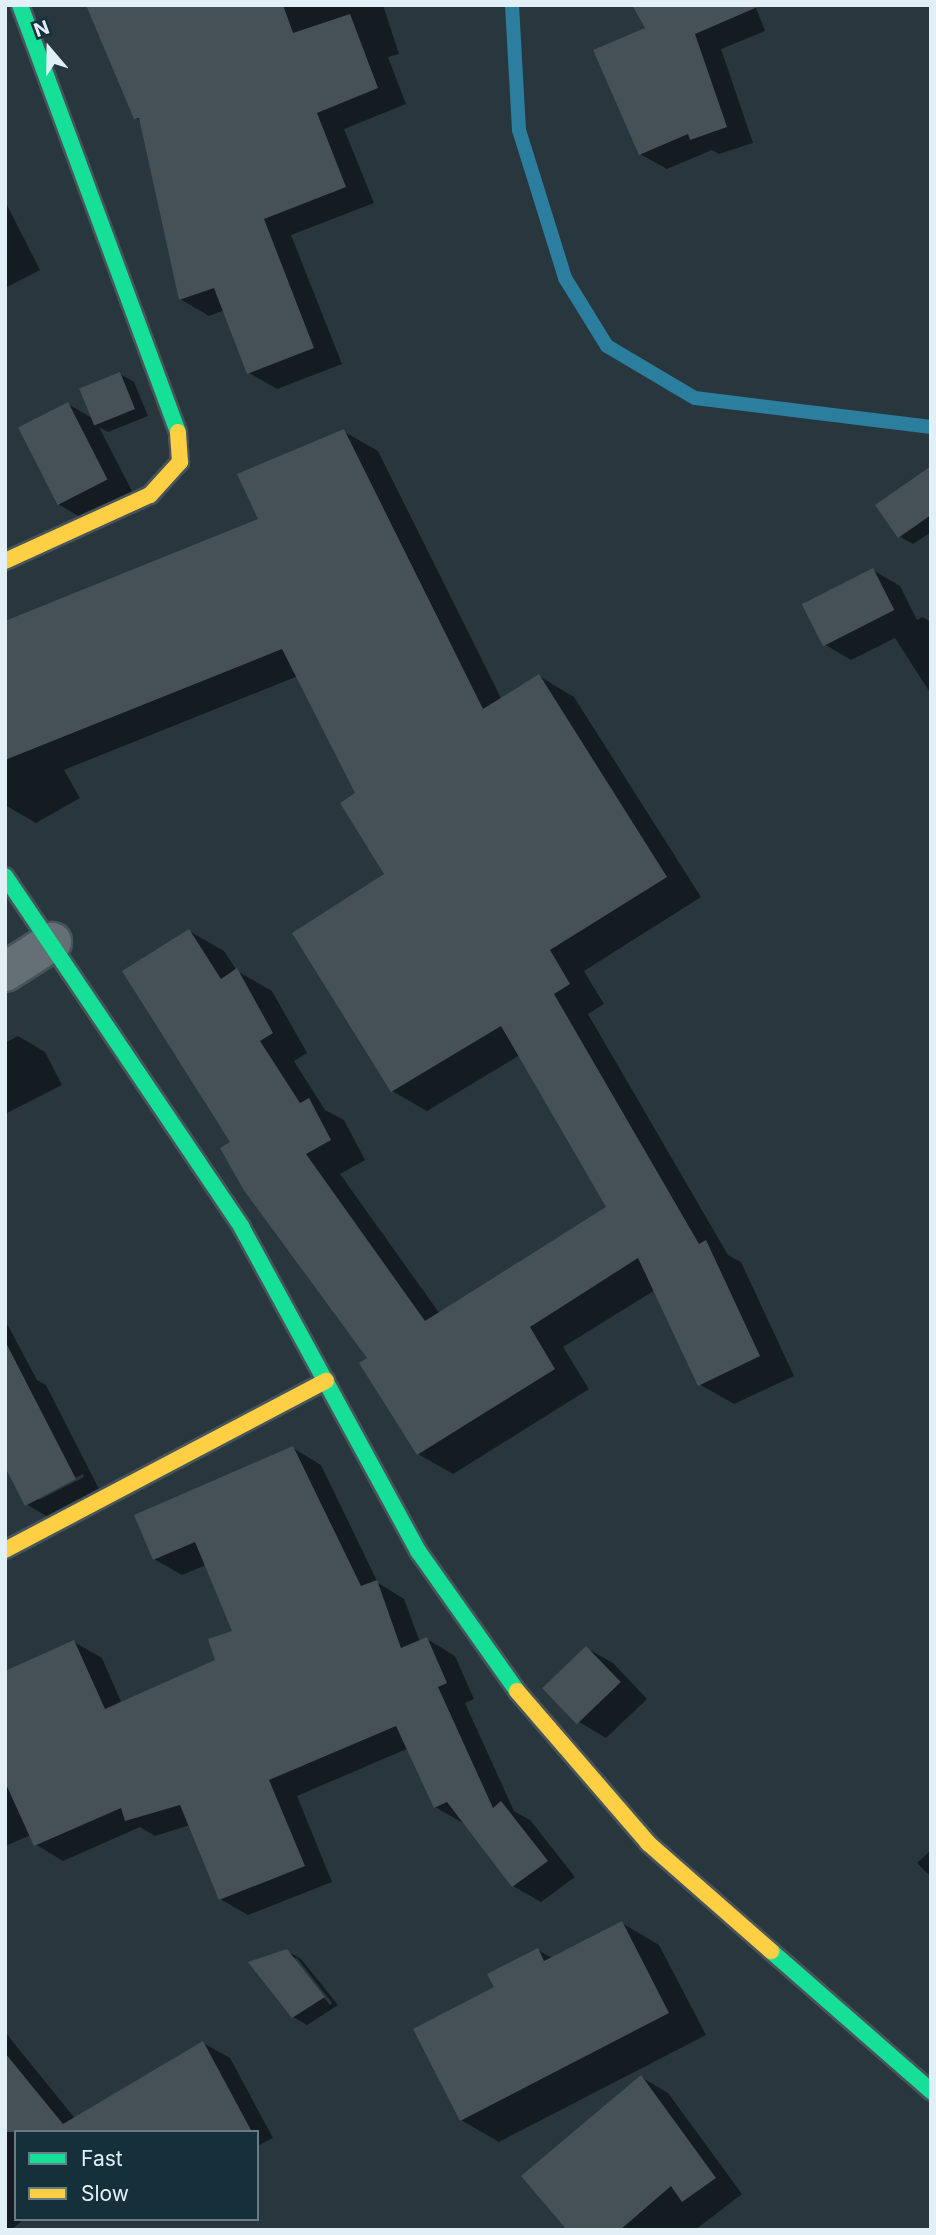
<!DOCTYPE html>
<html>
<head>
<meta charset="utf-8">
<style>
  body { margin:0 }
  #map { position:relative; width:936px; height:2235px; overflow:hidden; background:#28363e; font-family:Inter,sans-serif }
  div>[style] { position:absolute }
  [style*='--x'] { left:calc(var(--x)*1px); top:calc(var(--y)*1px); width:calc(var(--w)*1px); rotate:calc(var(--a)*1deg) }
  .shadow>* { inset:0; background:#0007 }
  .stream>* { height:14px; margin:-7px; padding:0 7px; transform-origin:7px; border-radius:7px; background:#2b7e9e }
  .building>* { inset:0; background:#455157; transform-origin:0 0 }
  .roads { filter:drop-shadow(2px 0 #47545a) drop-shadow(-2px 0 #47545a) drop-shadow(0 2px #47545a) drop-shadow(0 -2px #47545a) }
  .street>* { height:38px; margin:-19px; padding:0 19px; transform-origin:19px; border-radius:19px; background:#647075 }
  .fast>* { height:16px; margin:-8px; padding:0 8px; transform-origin:8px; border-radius:8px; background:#16e098 }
  .slow>* { height:16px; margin:-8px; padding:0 8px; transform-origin:8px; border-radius:8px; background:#ffcf43 }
  span { translate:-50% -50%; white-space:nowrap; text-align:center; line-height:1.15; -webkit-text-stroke:5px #16303b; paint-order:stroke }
  .frame { position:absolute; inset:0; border:7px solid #e1f0f7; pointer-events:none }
  .legend { position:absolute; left:14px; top:2130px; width:245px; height:91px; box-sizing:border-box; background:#16303b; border:2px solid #677d86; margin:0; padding:9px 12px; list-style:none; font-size:21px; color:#e1f0f7 }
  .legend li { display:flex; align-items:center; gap:14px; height:35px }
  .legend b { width:35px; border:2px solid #677d86 }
  .north { position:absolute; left:14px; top:14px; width:70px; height:70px; -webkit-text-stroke:5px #16303b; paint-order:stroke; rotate:340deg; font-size:19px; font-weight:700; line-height:28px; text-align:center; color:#e1f0f7 }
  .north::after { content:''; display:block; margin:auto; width:24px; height:32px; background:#e1f0f7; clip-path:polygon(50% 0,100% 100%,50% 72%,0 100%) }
</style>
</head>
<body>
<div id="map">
  <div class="shadow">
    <i style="clip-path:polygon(88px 5px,383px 5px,399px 54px,388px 57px,406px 104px,344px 129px,374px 203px,291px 235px,342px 364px,277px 389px,249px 373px,225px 310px,209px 316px,180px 299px,141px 121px,136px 118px)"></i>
    <i style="clip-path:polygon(755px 5px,765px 31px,721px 49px,753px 143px,719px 154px,712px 150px,667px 169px,640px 154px,647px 29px)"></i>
    <i style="clip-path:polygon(5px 201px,40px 270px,5px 288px)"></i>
    <i style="clip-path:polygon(120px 374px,134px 382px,148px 416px,108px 432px,99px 427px,134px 495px,85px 520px,58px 504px,68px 404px,92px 418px)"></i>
    <i style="clip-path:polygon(343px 431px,378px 451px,502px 700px,539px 676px,574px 697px,701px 897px,584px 971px,604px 1004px,588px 1014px,728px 1255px,741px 1262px,794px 1376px,734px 1404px,699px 1384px,655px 1290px,563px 1347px,589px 1389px,453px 1474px,418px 1454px,369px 1359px,233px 1143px,189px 931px,224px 951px,237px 971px,272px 991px,307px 1053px,294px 1061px,325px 1110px,344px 1120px,365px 1160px,340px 1174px,440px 1314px,608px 1208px,520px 1055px,427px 1111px,392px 1091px,386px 875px,357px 794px,298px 676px,64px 770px,80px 798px,36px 823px,5px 805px,5px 623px,261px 520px)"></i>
    <i style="clip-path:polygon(931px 483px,931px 532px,913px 544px,899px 536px)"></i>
    <i style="clip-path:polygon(873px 570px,900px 586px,917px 620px,922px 617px,931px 622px,931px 694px,895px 638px,851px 660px,824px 644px)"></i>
    <i style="clip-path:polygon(18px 1036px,45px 1052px,62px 1085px,5px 1114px,5px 1043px)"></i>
    <i style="clip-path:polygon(evenodd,5px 1320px,37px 1380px,46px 1385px,102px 1495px,53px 1520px,26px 1504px,5px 1463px,5px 1320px,83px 1474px,84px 1477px,39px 1500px,39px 1496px,83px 1474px)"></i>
    <i style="clip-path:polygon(293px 1448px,321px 1465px,378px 1583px,404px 1599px,420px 1642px,427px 1639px,455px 1656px,474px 1699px,465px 1703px,514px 1811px,530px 1820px,575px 1877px,541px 1902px,513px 1886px,463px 1823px,435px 1807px,409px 1748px,297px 1796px,332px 1882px,248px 1915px,220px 1899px,190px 1825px,155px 1836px,140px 1827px,63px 1861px,35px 1844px,31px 1835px,5px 1846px,5px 1672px,74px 1642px,102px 1658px,122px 1704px,217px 1661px,234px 1632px,206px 1565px,182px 1575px,154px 1559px)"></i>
    <i style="clip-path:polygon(586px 1648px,613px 1663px,647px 1699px,606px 1738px,579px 1722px)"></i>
    <i style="clip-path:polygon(931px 1850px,931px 1877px,917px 1863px)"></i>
    <i style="clip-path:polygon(622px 1923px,659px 1945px,706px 2035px,499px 2142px,461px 2120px,496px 1987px,538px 1950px,552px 1958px)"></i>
    <i style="clip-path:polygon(evenodd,287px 1951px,301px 1959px,338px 2005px,307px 2025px,293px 2017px,287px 1951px,292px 1958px,297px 1958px,332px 2003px,330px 2005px,292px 1958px)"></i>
    <i style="clip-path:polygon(5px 2032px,86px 2132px,16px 2132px,16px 2219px,24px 2219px,11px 2230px,5px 2230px)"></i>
    <i style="clip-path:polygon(203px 2043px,230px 2058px,273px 2138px,257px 2146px,257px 2132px,144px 2132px)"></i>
    <i style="clip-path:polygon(641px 2077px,668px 2093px,742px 2194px,695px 2230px,569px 2230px)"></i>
  </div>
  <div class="stream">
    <i style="--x:512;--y:5;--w:125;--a:86.8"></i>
    <i style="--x:519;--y:130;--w:155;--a:72.7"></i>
    <i style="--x:565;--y:278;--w:80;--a:58.3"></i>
    <i style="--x:607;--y:346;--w:102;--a:30.6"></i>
    <i style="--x:695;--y:398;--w:238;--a:7"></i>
  </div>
  <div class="building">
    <i style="clip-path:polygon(86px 5px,283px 5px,293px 33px,350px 14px,378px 88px,317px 113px,346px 187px,264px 219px,314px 348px,247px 374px,214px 288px,179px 300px,139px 118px,134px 119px)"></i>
    <i style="clip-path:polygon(632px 5px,762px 5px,695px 34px,727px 127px,690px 140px,688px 134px,639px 155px,593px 50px,645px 28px)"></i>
    <i style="left:120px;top:372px;width:40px;height:44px;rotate:68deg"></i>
    <i style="left:68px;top:402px;width:87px;height:56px;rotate:63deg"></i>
    <i style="clip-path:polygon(344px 429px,483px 709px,539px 674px,667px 877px,550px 950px,570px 984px,554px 994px,699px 1244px,706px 1240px,760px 1356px,698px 1386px,638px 1258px,530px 1327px,555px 1369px,417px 1455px,359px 1363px,367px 1358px,243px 1189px,220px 1148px,230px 1142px,122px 971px,189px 929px,221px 979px,237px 968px,273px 1033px,260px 1041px,300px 1103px,309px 1098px,331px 1140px,306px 1154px,425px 1321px,606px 1207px,501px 1026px,391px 1092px,292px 933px,384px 874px,340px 803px,355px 793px,282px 649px,5px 760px,5px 621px,258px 519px,237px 474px)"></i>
    <i style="clip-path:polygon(931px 466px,931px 515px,898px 538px,875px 505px)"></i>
    <i style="left:873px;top:568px;width:47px;height:80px;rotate:63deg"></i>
    <i style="clip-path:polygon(5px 1341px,76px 1479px,25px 1506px,5px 1467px)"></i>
    <i style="clip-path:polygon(293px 1446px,361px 1586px,377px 1580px,401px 1648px,427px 1637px,447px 1683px,438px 1687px,493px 1808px,501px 1801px,548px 1861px,512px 1887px,447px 1802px,434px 1808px,396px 1726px,269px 1780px,305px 1866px,219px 1900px,180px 1805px,125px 1821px,121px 1808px,34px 1846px,5px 1782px,5px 1671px,74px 1640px,105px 1709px,215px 1660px,208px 1639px,232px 1631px,195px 1542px,153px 1560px,134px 1515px)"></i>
    <i style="left:586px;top:1646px;width:50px;height:61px;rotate:46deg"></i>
    <i style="clip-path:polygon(622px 1921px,669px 2013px,460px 2121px,413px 2029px,494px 1987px,487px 1974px,538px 1948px,544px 1961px)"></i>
    <i style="clip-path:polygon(287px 1949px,325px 1997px,292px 2018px,248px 1962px)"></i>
    <i style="clip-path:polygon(203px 2041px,252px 2132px,5px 2132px,5px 2053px,63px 2124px)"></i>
    <i style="clip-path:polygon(641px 2075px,716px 2178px,682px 2202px,671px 2186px,620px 2230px,567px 2230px,521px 2176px)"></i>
  </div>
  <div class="roads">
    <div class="street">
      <i style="--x:5;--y:972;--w:56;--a:-32.6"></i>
    </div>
    <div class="fast">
      <i style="--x:20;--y:5;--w:455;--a:69.7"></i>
      <i style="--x:5;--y:876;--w:424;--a:56"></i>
      <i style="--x:242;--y:1228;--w:368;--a:61.4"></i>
      <i style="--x:418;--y:1551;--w:171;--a:54.7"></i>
      <i style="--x:771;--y:1951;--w:213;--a:41.2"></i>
    </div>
    <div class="slow">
      <i style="--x:5;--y:561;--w:159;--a:-24.5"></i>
      <i style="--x:150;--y:495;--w:45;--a:-47.7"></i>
      <i style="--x:180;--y:462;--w:30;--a:-94"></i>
      <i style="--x:5;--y:1550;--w:363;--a:-27.8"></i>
      <i style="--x:517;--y:1691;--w:201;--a:49.2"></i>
      <i style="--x:648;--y:1843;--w:164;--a:41.3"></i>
    </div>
  </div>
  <div class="frame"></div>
  <ul class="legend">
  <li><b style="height:9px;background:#16e098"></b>Fast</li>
  <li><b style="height:9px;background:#ffcf43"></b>Slow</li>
  </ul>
  <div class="north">N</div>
</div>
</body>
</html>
